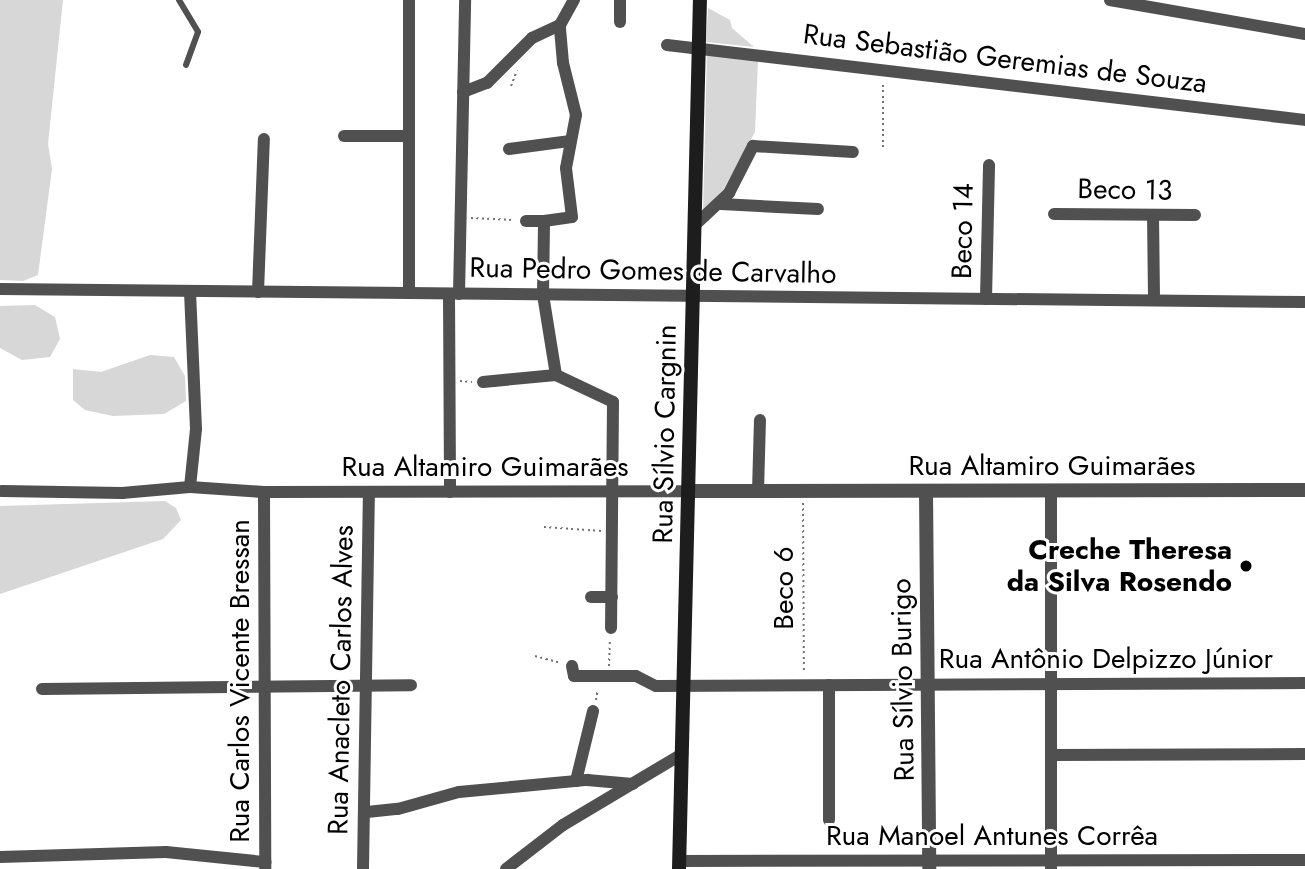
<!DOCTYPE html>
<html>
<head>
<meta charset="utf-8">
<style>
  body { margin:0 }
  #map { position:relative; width:1305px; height:869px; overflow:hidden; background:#fff; font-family:Jost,sans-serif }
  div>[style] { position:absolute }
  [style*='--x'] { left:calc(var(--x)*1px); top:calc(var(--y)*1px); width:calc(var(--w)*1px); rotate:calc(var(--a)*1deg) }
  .green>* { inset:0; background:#d7d7d7 }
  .path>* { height:2px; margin-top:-1px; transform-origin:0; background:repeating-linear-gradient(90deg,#727272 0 2px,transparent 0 5.5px) }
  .service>* { height:6px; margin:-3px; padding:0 3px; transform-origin:3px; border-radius:3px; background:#505050 }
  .minor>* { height:12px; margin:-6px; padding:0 6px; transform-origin:6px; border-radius:6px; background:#505050 }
  .tertiary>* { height:14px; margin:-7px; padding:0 7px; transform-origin:7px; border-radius:7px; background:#505050 }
  .secondary>* { height:14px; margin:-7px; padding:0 7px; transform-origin:7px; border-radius:7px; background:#1d1d1d }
  .dots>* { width:19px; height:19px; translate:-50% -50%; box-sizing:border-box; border:4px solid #fff; border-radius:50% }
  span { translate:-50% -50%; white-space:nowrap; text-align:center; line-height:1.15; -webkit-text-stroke:6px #fff; paint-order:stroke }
  .street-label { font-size:28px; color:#000 }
  .poi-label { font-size:28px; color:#000; font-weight:700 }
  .right { translate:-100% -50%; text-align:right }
</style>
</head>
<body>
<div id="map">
  <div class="green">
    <i style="clip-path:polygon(0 0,63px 0,48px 144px,52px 169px,38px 275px,23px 281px,0 280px)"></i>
    <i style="clip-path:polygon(708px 8px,730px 20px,732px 28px,754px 47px,706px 42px)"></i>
    <i style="clip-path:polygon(707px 53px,758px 60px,755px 132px,723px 190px,703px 211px)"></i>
    <i style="clip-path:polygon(35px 305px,55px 317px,60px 339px,50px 357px,22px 360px,0 348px,0 306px)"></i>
    <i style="clip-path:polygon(150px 355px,174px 357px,185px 376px,186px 401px,164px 414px,113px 416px,85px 410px,73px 400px,73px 369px,101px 372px)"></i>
    <i style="clip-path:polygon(165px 501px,176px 508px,181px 520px,163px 539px,0 594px,0 506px)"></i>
  </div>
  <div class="path">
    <i style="--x:511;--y:86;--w:17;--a:-69"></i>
    <i style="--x:883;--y:147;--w:66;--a:-90"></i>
    <i style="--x:471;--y:218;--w:44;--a:2.6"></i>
    <i style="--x:460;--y:381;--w:12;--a:5"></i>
    <i style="--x:803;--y:503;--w:169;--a:89.7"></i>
    <i style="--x:544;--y:527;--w:58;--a:3.9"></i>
    <i style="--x:535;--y:656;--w:27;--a:15"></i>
    <i style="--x:609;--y:666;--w:26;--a:-88"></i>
    <i style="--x:596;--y:700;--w:11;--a:-80"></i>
    <i style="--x:829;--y:832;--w:15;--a:90"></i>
  </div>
  <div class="service">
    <i style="--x:179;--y:0;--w:37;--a:59"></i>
    <i style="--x:198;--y:32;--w:35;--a:110"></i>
  </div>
  <div class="minor">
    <i style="--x:1110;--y:0;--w:198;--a:9.9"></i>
    <i style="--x:620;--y:22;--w:22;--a:-90"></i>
    <i style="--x:667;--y:45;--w:642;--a:6.7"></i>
    <i style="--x:463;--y:92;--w:26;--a:-21"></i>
    <i style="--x:487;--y:83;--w:64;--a:-45"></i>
    <i style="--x:532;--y:38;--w:31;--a:-25"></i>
    <i style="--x:560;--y:25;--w:29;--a:-61"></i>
    <i style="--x:344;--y:136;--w:65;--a:0"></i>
    <i style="--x:509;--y:149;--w:62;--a:-7.5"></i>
    <i style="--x:721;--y:204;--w:97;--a:3"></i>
    <i style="--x:1054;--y:214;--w:141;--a:0.4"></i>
    <i style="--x:1153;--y:215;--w:85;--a:89.3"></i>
    <i style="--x:526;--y:221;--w:18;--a:0"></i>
    <i style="--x:695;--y:225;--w:47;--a:-43.3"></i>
    <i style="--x:729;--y:193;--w:53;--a:-62.9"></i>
    <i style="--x:753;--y:146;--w:100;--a:3.4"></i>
    <i style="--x:0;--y:289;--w:1305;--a:0.57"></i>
    <i style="--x:258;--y:292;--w:153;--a:-87.8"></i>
    <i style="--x:409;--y:293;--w:293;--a:-90"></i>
    <i style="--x:449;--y:294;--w:198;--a:89.7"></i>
    <i style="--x:459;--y:294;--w:294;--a:-88.8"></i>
    <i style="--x:986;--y:299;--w:134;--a:-88.7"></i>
    <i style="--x:556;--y:375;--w:81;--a:-99.2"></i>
    <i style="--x:543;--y:295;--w:74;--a:-89.2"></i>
    <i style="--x:544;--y:221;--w:28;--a:-8"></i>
    <i style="--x:572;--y:217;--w:49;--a:-97"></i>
    <i style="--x:566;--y:168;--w:54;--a:-79.3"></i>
    <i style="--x:576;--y:115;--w:54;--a:-104"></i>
    <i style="--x:563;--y:63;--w:38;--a:-95"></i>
    <i style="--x:483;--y:382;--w:73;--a:-5.5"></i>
    <i style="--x:556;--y:375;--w:63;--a:25.3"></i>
    <i style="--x:613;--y:402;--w:226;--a:90.5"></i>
    <i style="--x:190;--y:487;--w:58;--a:-84.1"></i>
    <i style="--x:196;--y:429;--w:138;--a:-92.5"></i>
    <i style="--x:2;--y:491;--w:120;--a:1"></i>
    <i style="--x:122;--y:493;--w:68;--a:-5"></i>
    <i style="--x:190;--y:487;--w:74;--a:3.9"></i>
    <i style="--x:264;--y:492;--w:424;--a:-0.1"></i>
    <i style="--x:758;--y:491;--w:71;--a:-88.4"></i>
    <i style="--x:264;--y:492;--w:377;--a:89.8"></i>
    <i style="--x:591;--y:597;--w:21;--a:0"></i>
    <i style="--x:572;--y:666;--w:10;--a:79"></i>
    <i style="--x:574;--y:676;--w:62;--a:0"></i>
    <i style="--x:636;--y:676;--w:22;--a:27"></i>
    <i style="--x:656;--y:686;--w:649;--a:-0.26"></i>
    <i style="--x:829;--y:685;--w:135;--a:90"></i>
    <i style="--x:42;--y:689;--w:369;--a:-0.6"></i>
    <i style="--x:1051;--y:755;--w:254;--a:-0.2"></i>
    <i style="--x:576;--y:781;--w:72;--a:-76.3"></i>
    <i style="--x:367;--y:812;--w:31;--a:-6"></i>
    <i style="--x:398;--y:809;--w:63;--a:-15.6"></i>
    <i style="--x:459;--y:792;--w:129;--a:-5.4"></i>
    <i style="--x:587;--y:780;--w:46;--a:5"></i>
    <i style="--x:0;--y:857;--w:166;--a:-1.7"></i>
    <i style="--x:166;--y:852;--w:100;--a:5.8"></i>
    <i style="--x:679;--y:861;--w:626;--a:-0.09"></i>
    <i style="--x:363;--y:869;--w:377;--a:-89.1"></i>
    <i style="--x:506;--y:869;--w:72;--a:-37.7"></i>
    <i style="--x:563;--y:825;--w:139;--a:-30.8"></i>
    <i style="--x:1051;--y:869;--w:378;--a:-90"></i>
  </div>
  <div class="tertiary">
    <i style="--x:688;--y:491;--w:617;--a:-0.09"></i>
    <i style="--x:926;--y:491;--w:378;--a:89.5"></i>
  </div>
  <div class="secondary">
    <i style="--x:679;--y:869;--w:869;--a:-88.62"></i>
  </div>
  <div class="dots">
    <i style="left:1246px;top:566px;background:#000"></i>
  </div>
  <div class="street-label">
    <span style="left:1005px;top:59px;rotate:7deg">Rua Sebastião Geremias de Souza</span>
    <span style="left:1125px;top:190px;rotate:1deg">Beco 13</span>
    <span style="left:963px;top:231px;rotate:-89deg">Beco 14</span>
    <span style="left:653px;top:271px;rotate:1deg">Rua Pedro Gomes de Carvalho</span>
    <span style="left:665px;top:434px;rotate:-89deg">Rua Sílvio Cargnin</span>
    <span style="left:1052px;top:466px">Rua Altamiro Guimarães</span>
    <span style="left:485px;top:467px">Rua Altamiro Guimarães</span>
    <span style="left:784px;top:588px;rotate:-90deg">Beco 6</span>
    <span style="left:1106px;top:659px">Rua Antônio Delpizzo Júnior</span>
    <span style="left:341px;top:680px;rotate:-89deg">Rua Anacleto Carlos Alves</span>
    <span style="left:903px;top:680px;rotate:-91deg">Rua Sílvio Burigo</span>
    <span style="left:240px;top:681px;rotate:-90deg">Rua Carlos Vicente Bressan</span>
    <span style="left:992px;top:836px">Rua Manoel Antunes Corrêa</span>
  </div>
  <div class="poi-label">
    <span class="right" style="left:1232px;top:566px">Creche Theresa<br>da Silva Rosendo</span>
  </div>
</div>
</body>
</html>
